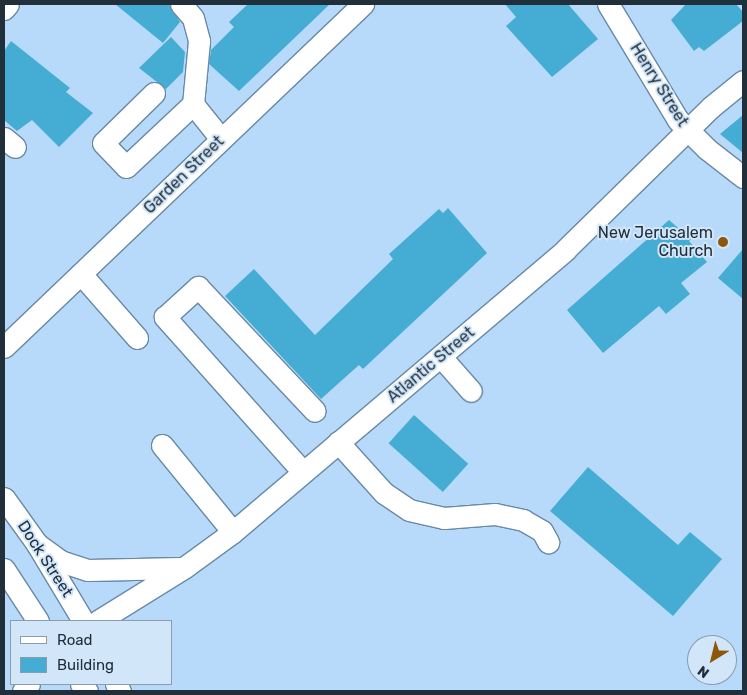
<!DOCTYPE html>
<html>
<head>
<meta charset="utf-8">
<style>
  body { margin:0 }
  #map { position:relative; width:747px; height:695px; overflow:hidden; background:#b8dafa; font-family:Rubik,sans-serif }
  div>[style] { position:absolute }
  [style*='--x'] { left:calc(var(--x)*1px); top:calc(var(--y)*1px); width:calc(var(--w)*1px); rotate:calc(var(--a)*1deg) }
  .building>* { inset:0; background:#45add4; transform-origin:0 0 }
  .roads { filter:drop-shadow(1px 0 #6989a6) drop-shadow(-1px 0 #6989a6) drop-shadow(0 1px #6989a6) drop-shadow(0 -1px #6989a6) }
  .minor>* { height:21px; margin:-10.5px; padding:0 10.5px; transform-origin:10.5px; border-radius:10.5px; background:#fff }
  .dots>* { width:14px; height:14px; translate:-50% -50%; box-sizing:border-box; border:2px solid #d1e6f9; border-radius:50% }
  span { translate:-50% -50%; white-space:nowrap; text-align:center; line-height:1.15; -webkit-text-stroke:4px #d1e6f9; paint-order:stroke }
  .street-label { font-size:16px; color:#212f3b }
  .poi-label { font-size:16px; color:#212f3b }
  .right { translate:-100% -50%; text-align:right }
  .frame { position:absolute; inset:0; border:5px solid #212f3b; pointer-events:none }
  .legend { position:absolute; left:10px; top:620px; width:162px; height:65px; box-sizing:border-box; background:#d1e6f9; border:1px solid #8b9dad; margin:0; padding:6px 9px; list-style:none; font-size:15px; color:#212f3b }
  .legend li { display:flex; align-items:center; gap:10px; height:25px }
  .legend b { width:25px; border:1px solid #8b9dad }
  .north { position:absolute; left:687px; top:635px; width:50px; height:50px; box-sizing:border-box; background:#d1e6f9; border:1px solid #8b9dad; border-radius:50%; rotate:216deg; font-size:14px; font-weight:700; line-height:20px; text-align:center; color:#212f3b }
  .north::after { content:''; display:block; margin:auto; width:18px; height:22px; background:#8d560b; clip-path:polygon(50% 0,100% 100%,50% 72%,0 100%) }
</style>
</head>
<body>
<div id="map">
  <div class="building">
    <i style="clip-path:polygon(115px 4px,169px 4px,180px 22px,163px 43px)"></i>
    <i style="clip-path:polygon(248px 4px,330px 4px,239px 91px,209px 64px,211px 50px,234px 27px,229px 22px)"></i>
    <i style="clip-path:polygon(505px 4px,568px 4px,598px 39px,552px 77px,506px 26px,516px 17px)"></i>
    <i style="clip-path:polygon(686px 4px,736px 4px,743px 12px,743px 21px,704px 51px,699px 47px,694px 51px,671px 20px)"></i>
    <i style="clip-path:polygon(171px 37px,185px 52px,183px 72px,166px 89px,139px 68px)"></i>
    <i style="clip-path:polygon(11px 41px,70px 88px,66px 92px,93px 113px,59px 147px,32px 120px,17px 131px,4px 120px,4px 51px)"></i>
    <i style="clip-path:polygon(743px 115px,743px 153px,720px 134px)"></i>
    <i style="clip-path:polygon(448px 208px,487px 253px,363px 369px,359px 365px,321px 399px,225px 296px,254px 269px,315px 335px,393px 259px,389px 254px,439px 209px,443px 213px)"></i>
    <i style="clip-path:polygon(669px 220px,691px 239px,689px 241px,707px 262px,681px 283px,690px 294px,666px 314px,659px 306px,603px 353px,567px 310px)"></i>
    <i style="clip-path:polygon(743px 249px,743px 299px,718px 278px)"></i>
    <i style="left:414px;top:415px;width:73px;height:38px;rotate:42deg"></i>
    <i style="clip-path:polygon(588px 467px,678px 545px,690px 532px,722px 559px,673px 616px,550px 511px)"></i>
  </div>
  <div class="roads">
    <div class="minor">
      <i style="--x:181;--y:4;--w:18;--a:49"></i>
      <i style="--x:193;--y:18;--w:24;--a:75"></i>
      <i style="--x:199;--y:41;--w:63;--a:95.4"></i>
      <i style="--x:193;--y:104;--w:45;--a:51.3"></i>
      <i style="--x:608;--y:4;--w:135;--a:58.9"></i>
      <i style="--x:678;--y:120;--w:41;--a:45"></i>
      <i style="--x:707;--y:149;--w:46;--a:37.9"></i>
      <i style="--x:4;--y:9;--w:6;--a:-51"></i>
      <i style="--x:154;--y:93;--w:71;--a:135.6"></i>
      <i style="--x:103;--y:143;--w:33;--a:46"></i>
      <i style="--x:126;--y:167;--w:92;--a:-43.2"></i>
      <i style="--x:4;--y:138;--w:14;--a:39"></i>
      <i style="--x:81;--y:274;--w:85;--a:48.8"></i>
      <i style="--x:4;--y:347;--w:497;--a:-43.7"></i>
      <i style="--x:441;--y:357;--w:45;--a:48.6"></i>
      <i style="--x:338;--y:442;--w:69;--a:48"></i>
      <i style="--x:384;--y:493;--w:30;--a:34"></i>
      <i style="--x:409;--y:510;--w:36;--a:13"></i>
      <i style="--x:444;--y:518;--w:51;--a:-4.5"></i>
      <i style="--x:495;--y:514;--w:29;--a:12"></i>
      <i style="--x:523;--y:520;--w:22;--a:30"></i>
      <i style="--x:542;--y:531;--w:13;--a:61"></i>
      <i style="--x:162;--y:445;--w:112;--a:50.8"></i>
      <i style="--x:303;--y:472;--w:208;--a:-131.7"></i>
      <i style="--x:165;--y:317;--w:45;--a:-42.3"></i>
      <i style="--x:198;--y:287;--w:170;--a:46.7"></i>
      <i style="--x:4;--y:498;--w:57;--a:54.3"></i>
      <i style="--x:37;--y:544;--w:90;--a:59.1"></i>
      <i style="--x:37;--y:544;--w:29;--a:36"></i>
      <i style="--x:60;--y:561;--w:29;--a:18"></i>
      <i style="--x:88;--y:570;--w:92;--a:-1.2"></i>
      <i style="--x:4;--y:569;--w:62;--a:56.8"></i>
      <i style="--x:98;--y:621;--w:102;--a:-31.8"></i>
      <i style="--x:185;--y:567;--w:59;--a:-36.1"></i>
      <i style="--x:233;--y:532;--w:436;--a:-40.3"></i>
      <i style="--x:565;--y:250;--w:204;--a:-44.4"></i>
      <i style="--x:711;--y:107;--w:41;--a:-39.1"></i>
      <i style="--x:81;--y:684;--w:9;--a:49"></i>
      <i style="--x:116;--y:684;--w:8;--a:60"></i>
      <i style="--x:23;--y:691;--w:9;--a:-49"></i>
    </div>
  </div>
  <div class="dots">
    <i style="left:723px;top:242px;background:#8d560b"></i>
  </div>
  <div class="street-label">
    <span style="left:659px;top:85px;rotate:58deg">Henry Street</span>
    <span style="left:184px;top:175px;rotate:-44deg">Garden Street</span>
    <span style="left:431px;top:365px;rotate:-40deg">Atlantic Street</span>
    <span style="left:45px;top:559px;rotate:57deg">Dock Street</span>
  </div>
  <div class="poi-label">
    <span class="right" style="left:713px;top:242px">New Jerusalem<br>Church</span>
  </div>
  <div class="frame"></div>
  <ul class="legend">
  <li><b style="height:6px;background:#fff"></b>Road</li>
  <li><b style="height:14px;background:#45add4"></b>Building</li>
  </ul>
  <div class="north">N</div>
</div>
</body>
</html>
